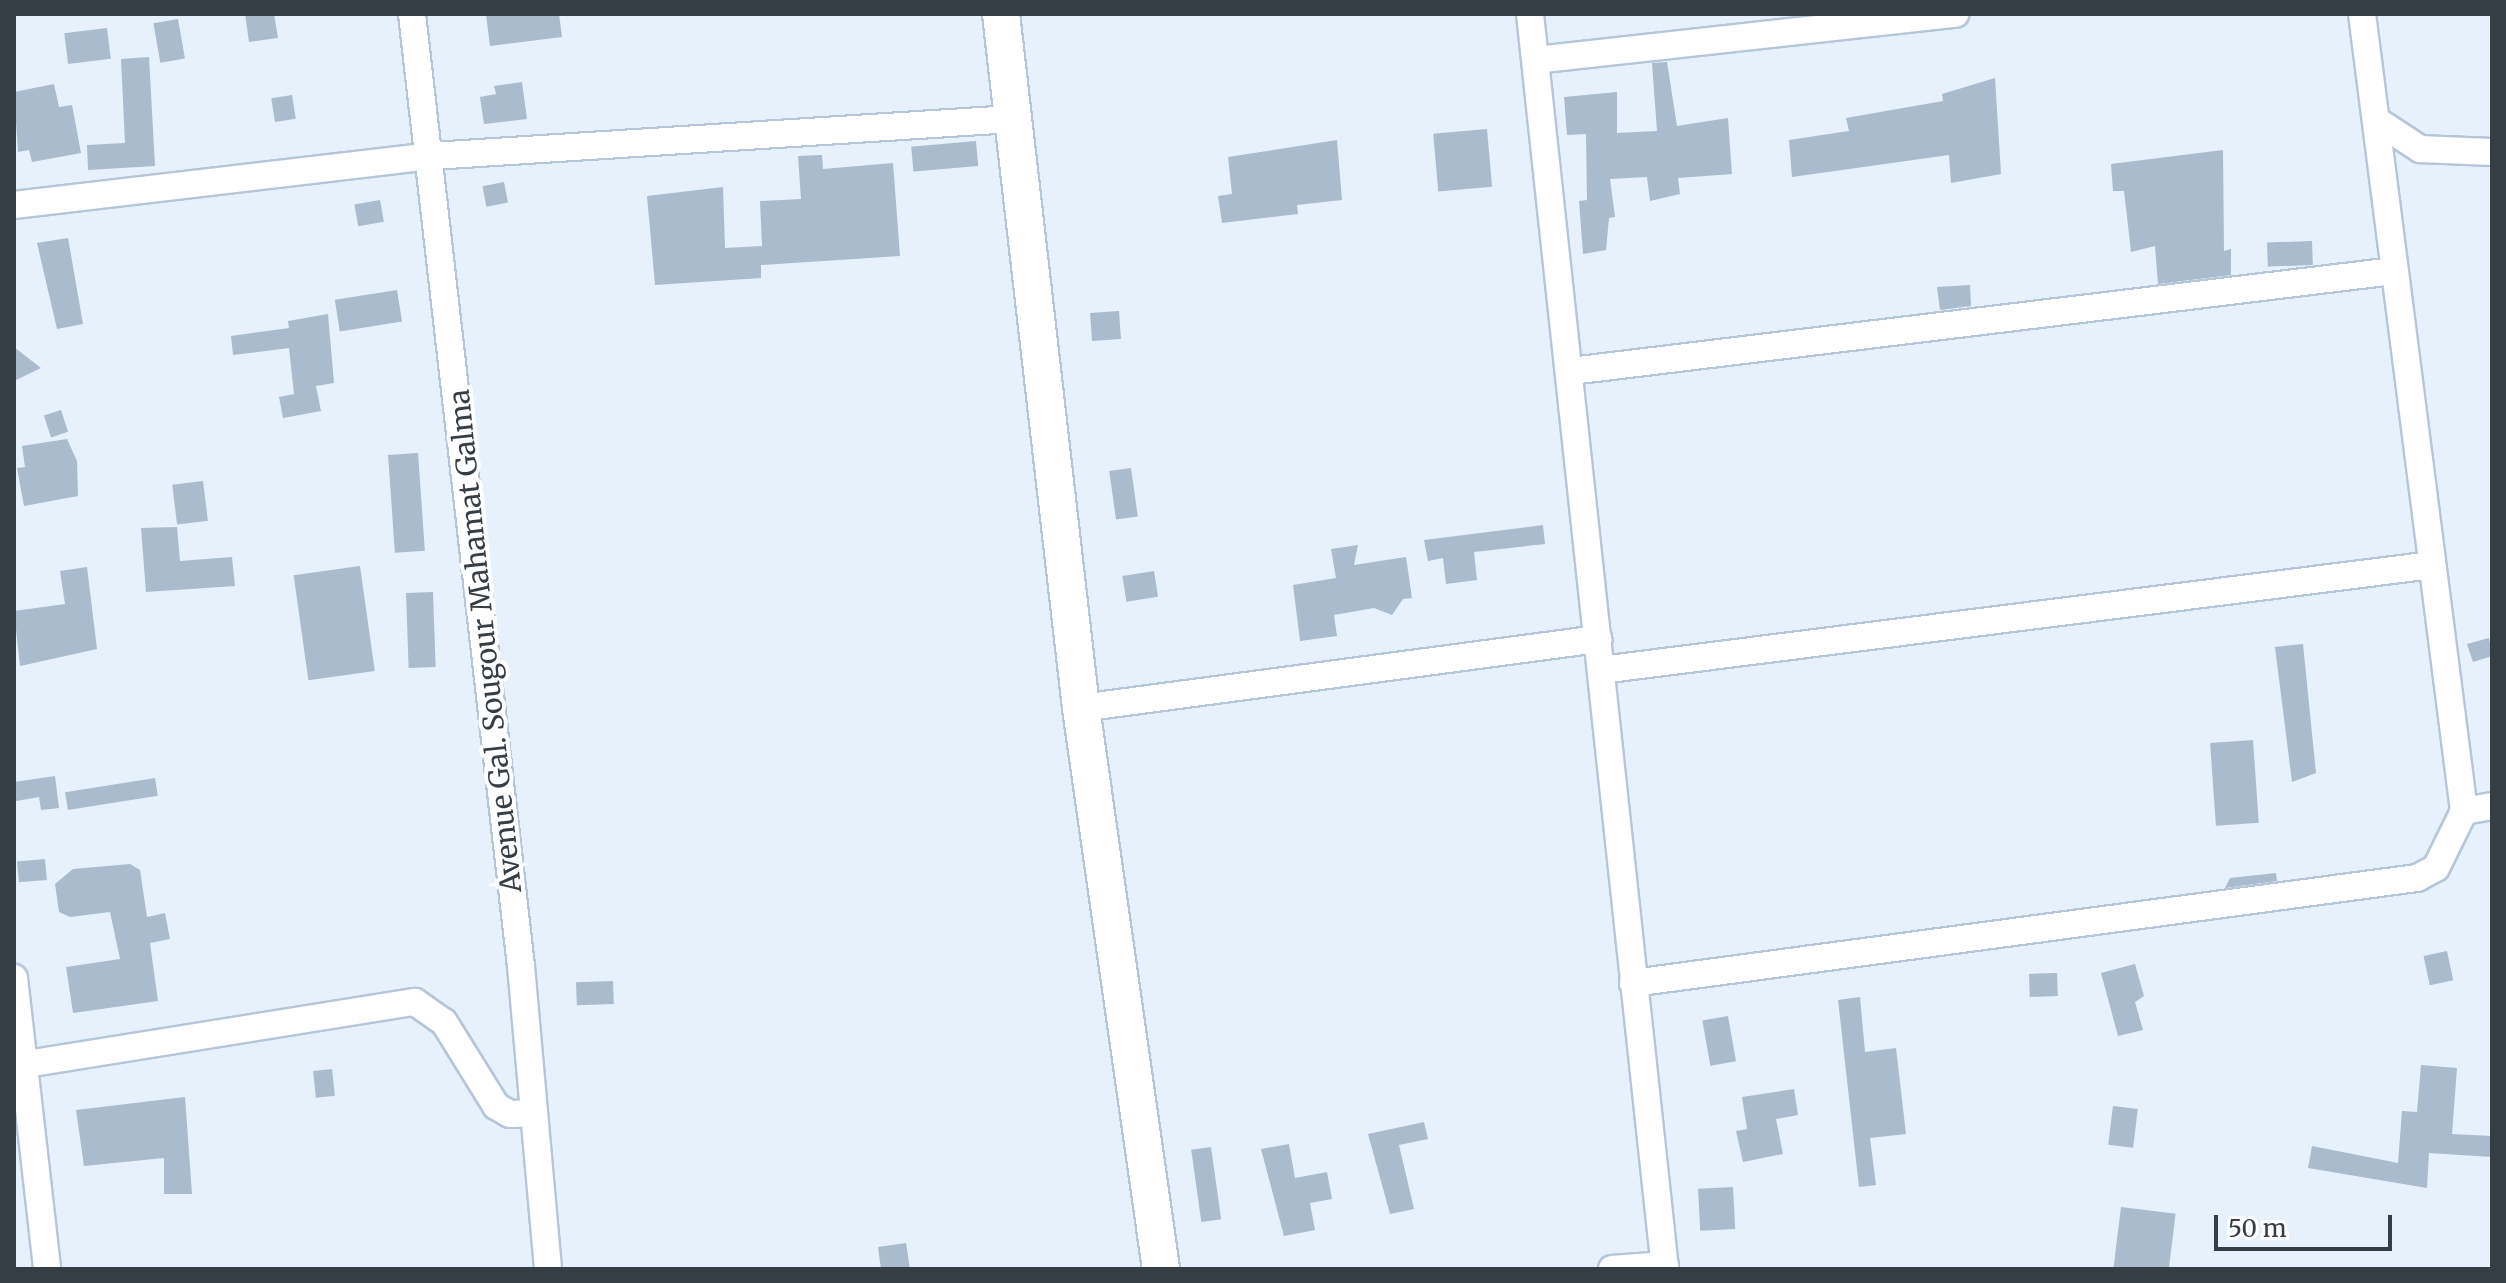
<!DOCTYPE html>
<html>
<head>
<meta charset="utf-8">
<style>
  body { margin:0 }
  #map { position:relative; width:2506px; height:1283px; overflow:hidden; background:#e6f1fc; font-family:Merriweather,serif }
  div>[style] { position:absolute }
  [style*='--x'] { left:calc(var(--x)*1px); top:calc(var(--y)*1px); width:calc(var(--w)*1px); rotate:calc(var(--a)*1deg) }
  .building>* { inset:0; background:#a9bbcc; transform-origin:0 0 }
  .roads { filter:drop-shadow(2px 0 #b5c6d8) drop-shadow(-2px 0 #b5c6d8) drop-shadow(0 2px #b5c6d8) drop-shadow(0 -2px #b5c6d8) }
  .minor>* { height:26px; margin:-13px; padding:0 13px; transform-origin:13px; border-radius:13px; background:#fff }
  .secondary>* { height:36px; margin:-18px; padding:0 18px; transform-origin:18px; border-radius:18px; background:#fff }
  span { translate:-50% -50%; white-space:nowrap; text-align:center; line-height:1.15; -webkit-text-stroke:8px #fff; paint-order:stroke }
  .street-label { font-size:28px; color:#363e45 }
  .frame { position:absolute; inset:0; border:16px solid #363e45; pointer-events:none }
  .scale { position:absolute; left:2214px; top:1215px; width:178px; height:36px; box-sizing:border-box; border:4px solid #363e45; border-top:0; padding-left:10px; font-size:24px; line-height:28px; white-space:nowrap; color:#363e45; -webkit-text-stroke:6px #fff; paint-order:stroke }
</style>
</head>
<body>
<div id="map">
  <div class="building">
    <i style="clip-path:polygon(245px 14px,274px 14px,278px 38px,249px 42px)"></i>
    <i style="clip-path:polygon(486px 14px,559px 14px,562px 37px,490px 46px)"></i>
    <i style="left:178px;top:19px;width:40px;height:25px;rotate:80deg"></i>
    <i style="left:107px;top:28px;width:31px;height:43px;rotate:83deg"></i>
    <i style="clip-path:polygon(149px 57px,155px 166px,88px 170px,87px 145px,125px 143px,121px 59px)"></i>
    <i style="clip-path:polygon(1667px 62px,1677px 126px,1728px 118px,1732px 174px,1678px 178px,1680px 194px,1650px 201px,1647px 177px,1610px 179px,1615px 217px,1609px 218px,1606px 250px,1583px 254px,1579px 201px,1587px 200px,1586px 134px,1567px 135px,1564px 97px,1617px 92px,1617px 133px,1657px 131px,1652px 63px)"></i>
    <i style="clip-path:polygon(1995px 78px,2001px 174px,1951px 183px,1949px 155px,1792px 177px,1789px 140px,1849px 131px,1846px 118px,1943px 101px,1942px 94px)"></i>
    <i style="clip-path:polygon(522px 82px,527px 119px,484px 124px,480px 97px,496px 94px,494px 86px)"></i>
    <i style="clip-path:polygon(54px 84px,59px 107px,72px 105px,81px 153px,32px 162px,29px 150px,18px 152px,14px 92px)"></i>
    <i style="left:292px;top:95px;width:24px;height:21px;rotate:81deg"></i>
    <i style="left:1487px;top:129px;width:58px;height:54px;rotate:85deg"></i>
    <i style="clip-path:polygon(1337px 140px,1342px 200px,1297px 205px,1298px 214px,1222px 223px,1218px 196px,1232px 194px,1228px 157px)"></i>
    <i style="left:976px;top:141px;width:25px;height:65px;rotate:85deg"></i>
    <i style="clip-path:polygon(2223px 150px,2224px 251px,2231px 249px,2231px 275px,2158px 284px,2155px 246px,2131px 252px,2124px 191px,2113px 191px,2111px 164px)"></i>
    <i style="clip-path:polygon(822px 155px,823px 169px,893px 163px,900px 256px,761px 265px,761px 278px,655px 285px,647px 196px,723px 187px,725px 248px,762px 246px,760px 201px,801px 199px,798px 156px)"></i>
    <i style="left:504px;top:182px;width:21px;height:22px;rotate:79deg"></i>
    <i style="left:380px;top:200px;width:22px;height:26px;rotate:80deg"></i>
    <i style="clip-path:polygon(68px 238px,83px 324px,57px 329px,37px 243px)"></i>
    <i style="left:2312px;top:241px;width:24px;height:45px;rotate:88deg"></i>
    <i style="clip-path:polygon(1970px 285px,1971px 306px,1940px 310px,1937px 287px)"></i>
    <i style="left:397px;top:290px;width:32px;height:63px;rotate:81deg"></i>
    <i style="left:1119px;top:311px;width:28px;height:29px;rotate:86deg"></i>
    <i style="clip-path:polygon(328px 314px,334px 383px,316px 386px,321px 411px,283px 418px,279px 397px,294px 394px,289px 348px,233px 355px,231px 336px,289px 328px,288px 321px)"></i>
    <i style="clip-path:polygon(14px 347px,41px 368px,14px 381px)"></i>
    <i style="left:61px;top:410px;width:23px;height:18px;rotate:72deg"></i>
    <i style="clip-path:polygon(67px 439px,77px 461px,78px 496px,24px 506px,17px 468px,25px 467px,22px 446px)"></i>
    <i style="left:418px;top:453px;width:98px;height:30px;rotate:86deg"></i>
    <i style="left:1131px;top:468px;width:49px;height:22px;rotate:82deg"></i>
    <i style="left:203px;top:481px;width:40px;height:31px;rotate:83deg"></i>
    <i style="clip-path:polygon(1543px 525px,1545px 544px,1474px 552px,1477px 580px,1446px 584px,1443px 558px,1428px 561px,1424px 540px)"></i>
    <i style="clip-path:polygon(177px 527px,180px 561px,232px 557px,235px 586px,146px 592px,141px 528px)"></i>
    <i style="clip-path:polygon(1358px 545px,1354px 565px,1406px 557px,1412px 598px,1403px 599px,1392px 615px,1374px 608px,1334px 615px,1337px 636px,1300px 641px,1293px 585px,1336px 578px,1331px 549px)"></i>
    <i style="left:360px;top:566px;width:106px;height:67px;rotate:82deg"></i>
    <i style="clip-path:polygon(87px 567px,97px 649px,20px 666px,14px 611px,65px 604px,60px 571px)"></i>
    <i style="left:1154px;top:571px;width:26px;height:32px;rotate:81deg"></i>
    <i style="left:433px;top:592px;width:75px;height:27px;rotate:88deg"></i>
    <i style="clip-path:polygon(2489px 638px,2492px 656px,2473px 662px,2467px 644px)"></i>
    <i style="clip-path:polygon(2303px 644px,2316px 773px,2292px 782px,2275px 647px)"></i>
    <i style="left:2253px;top:740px;width:83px;height:43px;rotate:86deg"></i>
    <i style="clip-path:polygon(55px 776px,59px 808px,41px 810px,39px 797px,16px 801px,14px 782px)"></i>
    <i style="left:155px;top:778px;width:18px;height:91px;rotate:81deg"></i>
    <i style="left:45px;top:859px;width:21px;height:28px;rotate:85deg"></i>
    <i style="clip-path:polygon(130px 864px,140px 870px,147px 917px,165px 913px,170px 939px,150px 943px,158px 1001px,73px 1013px,66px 967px,120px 959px,110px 912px,70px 917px,59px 912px,55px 884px,73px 869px)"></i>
    <i style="clip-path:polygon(2276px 873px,2277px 881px,2225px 888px,2230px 878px)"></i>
    <i style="left:2447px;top:951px;width:30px;height:24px;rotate:78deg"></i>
    <i style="clip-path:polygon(2135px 964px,2144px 996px,2135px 1002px,2143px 1030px,2118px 1036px,2101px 973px)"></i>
    <i style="left:2057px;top:973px;width:23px;height:28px;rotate:88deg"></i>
    <i style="left:613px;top:981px;width:23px;height:37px;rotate:88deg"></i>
    <i style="clip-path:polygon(1860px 997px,1865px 1052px,1896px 1048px,1906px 1134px,1870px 1138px,1876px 1185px,1859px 1187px,1838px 1000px)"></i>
    <i style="left:1728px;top:1016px;width:46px;height:26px;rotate:80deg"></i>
    <i style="clip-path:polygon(2421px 1065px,2457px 1068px,2452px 1134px,2492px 1136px,2492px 1157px,2429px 1153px,2427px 1188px,2308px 1168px,2312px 1146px,2398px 1163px,2402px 1111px,2417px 1112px)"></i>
    <i style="left:332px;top:1069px;width:27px;height:19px;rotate:84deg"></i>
    <i style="clip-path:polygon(1794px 1089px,1798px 1115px,1776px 1119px,1783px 1154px,1743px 1162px,1736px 1131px,1747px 1129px,1742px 1097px)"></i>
    <i style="clip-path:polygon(185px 1097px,192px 1194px,164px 1194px,164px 1158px,84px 1166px,76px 1110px)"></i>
    <i style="left:2113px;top:1106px;width:25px;height:39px;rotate:7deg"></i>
    <i style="clip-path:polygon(1424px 1122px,1428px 1139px,1399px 1145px,1414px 1209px,1390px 1214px,1368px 1134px)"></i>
    <i style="clip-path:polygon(1289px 1144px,1295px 1178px,1327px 1172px,1332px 1199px,1310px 1203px,1315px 1230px,1284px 1236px,1261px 1149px)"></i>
    <i style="left:1211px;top:1147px;width:73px;height:20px;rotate:82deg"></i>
    <i style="left:1733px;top:1187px;width:42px;height:35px;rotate:87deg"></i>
    <i style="left:2121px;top:1207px;width:55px;height:62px;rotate:7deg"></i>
    <i style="clip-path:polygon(906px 1243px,910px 1269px,881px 1269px,878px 1247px)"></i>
  </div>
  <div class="roads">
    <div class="minor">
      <i style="--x:412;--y:14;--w:958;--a:83.47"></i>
      <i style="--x:521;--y:966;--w:304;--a:84.9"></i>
      <i style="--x:1530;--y:14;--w:1262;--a:83.86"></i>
      <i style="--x:1536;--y:60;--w:422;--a:-6.3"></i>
      <i style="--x:2376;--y:120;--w:53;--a:33.4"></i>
      <i style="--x:2420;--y:149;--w:72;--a:2.4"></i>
      <i style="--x:14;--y:205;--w:421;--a:-6.7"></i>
      <i style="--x:432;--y:156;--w:581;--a:-3.65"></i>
      <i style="--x:1571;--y:371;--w:829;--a:-6.93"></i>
      <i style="--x:1601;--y:670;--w:838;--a:-7.2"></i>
      <i style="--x:1081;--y:708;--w:522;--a:-7.6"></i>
      <i style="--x:2464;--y:811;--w:28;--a:-10"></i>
      <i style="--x:14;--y:978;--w:293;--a:83.5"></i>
      <i style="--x:1633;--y:983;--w:791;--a:-7.63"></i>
      <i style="--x:2417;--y:878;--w:21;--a:-28"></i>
      <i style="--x:2436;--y:868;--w:64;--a:-63.8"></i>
      <i style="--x:2464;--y:811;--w:804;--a:-97.29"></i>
      <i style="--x:14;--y:1066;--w:406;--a:-9.1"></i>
      <i style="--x:415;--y:1002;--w:35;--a:35"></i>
      <i style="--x:444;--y:1022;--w:99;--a:58.2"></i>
      <i style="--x:496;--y:1106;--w:16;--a:30"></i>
      <i style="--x:510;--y:1114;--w:24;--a:-2"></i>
      <i style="--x:1612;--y:1269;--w:53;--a:-4.3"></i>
    </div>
    <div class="secondary">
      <i style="--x:1001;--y:14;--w:699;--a:83.42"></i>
      <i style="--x:1081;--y:708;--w:567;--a:81.88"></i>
    </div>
  </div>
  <div class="street-label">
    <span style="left:485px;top:641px;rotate:-96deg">Avenue Gal. Sougour Mahamat Galma</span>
  </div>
  <div class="frame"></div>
  <div class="scale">50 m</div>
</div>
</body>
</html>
